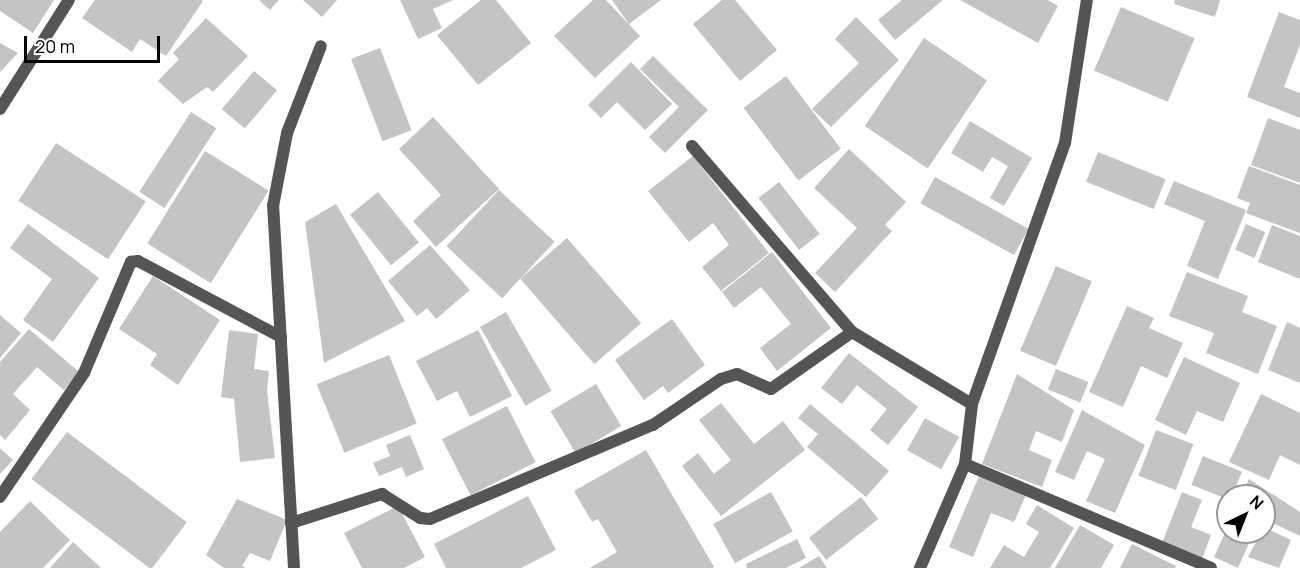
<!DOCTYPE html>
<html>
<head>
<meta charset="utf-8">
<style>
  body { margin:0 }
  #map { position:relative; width:1300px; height:568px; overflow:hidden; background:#fff; font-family:Manrope,sans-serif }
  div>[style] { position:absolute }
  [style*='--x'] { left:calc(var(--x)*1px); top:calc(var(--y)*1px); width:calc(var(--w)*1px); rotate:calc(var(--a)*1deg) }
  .building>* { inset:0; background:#c4c4c4; transform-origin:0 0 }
  .minor>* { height:12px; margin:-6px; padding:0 6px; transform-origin:6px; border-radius:6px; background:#555 }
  span { translate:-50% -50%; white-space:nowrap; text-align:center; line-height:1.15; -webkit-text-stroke:6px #fff; paint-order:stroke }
  .north { position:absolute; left:1216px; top:484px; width:60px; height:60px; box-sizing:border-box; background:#fff; border:2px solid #999; border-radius:50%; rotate:43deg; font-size:16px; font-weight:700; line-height:24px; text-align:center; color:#000 }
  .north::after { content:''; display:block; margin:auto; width:21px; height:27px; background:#000; clip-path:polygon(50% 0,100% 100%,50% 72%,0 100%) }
  .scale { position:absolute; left:24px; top:36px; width:136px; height:27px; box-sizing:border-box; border:3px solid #000; border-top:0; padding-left:8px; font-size:18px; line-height:21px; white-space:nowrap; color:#000; -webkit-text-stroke:4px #fff; paint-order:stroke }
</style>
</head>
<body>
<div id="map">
  <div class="building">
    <i style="clip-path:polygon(0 0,54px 0,33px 33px,0 11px)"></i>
    <i style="clip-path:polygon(95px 0,201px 0,203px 1px,166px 56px,140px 39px,132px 52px,82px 18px)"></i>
    <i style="clip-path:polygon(259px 0,279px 0,270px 10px)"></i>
    <i style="clip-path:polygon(303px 0,337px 0,322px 17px)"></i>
    <i style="clip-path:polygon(400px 0,453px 0,433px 9px,442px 28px,418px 39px)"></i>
    <i style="clip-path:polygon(481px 0,496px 0,531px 43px,478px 85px,437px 35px)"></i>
    <i style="clip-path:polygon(593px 0,606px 0,640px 36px,595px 78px,554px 36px)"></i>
    <i style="clip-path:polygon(612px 0,661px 0,629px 24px)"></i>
    <i style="clip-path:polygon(722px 0,735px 0,777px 50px,740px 81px,693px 24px)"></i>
    <i style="clip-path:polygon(902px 0,943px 0,895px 40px,878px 20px)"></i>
    <i style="clip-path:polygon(960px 0,1048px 0,1058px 6px,1038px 43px)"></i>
    <i style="clip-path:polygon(1175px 0,1220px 0,1215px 17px,1174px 4px)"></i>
    <i style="left:1121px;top:7px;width:80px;height:69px;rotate:23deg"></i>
    <i style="clip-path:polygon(1279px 12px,1300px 20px,1300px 45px,1284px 87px,1300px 93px,1300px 118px,1247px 97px)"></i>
    <i style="clip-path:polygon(856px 17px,899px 60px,831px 127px,812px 109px,859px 63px,835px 39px)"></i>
    <i style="clip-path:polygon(206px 18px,248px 56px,213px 92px,207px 87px,183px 104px,158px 81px,179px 59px,173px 53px)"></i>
    <i style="left:924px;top:38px;width:76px;height:106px;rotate:34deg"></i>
    <i style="clip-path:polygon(0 43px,18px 53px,0 72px)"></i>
    <i style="left:380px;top:48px;width:88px;height:31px;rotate:69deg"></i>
    <i style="clip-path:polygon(653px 56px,708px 110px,665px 153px,649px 137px,679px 107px,640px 69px)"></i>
    <i style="clip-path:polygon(631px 62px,672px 104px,645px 130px,617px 102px,601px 118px,588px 105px)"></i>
    <i style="left:254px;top:71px;width:30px;height:50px;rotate:40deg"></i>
    <i style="left:786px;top:76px;width:91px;height:53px;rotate:53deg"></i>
    <i style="left:191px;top:112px;width:30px;height:95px;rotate:33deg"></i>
    <i style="clip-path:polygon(433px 117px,499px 189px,436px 247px,413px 221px,441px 195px,399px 149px)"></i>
    <i style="clip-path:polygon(1268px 118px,1300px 130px,1300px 183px,1251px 165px)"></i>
    <i style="clip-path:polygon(970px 121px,1032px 158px,1004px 206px,990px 198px,1008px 166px,992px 157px,983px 172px,951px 153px)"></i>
    <i style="left:56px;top:143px;width:107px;height:69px;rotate:33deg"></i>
    <i style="clip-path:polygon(849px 149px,906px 202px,885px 225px,892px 231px,835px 292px,815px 273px,857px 228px,814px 188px)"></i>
    <i style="left:205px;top:151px;width:75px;height:109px;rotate:32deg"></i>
    <i style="left:1098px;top:152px;width:73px;height:32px;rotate:22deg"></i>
    <i style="clip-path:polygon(693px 156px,769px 253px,721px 291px,702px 267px,729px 245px,713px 223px,689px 242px,648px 191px)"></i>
    <i style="clip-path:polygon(1249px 166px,1300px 185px,1300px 233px,1246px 213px,1250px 203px,1237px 198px)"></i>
    <i style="left:935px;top:177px;width:107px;height:30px;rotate:29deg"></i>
    <i style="clip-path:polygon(1174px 181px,1246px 210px,1218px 279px,1187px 266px,1205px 221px,1164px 204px)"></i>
    <i style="left:779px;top:182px;width:66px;height:26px;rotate:52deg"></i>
    <i style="left:499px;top:190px;width:76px;height:77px;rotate:43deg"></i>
    <i style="left:378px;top:192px;width:65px;height:36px;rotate:51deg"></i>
    <i style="clip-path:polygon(336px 204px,405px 321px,324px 363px,305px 222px)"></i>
    <i style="clip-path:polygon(28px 224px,99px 278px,53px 342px,23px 320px,52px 279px,10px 248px)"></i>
    <i style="left:1246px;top:224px;width:21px;height:28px;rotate:23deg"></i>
    <i style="clip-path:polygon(1272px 225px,1300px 236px,1300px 279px,1258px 262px)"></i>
    <i style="left:567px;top:238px;width:113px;height:62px;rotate:49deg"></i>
    <i style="clip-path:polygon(430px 245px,470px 290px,436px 319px,427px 308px,417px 316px,388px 281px)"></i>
    <i style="clip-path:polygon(772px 252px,831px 328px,777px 371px,760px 348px,791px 324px,761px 287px,734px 308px,722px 292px)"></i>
    <i style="left:1056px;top:266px;width:39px;height:92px;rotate:23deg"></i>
    <i style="clip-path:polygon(1187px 272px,1248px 296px,1242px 312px,1277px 326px,1258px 374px,1206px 353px,1214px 333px,1169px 316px)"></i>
    <i style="clip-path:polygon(153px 276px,220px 320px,178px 385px,150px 365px,157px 354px,119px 329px)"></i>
    <i style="clip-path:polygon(1127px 306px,1154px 318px,1149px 328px,1183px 343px,1167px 378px,1141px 366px,1123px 407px,1089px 392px)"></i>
    <i style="left:506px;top:312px;width:91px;height:30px;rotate:60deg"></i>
    <i style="clip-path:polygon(0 315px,21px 333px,0 358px)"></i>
    <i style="clip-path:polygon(672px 319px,705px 365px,668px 393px,663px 386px,644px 400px,615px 360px)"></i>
    <i style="clip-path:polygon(1287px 322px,1300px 328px,1300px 383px,1268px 370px)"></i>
    <i style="clip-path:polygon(29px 329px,79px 372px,64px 390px,37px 367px,13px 394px,30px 410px,5px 440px,0 435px,0 362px)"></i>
    <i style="clip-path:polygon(229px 330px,258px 334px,254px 369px,269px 371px,267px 391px,275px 458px,240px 462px,234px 399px,221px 397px)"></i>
    <i style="clip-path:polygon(478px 330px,512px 396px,470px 417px,457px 391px,437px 401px,416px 361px)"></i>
    <i style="clip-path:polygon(849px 353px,918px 407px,888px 445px,870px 430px,887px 409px,857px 385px,842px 404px,821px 388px)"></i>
    <i style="left:389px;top:355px;width:74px;height:78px;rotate:68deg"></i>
    <i style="clip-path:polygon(1184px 357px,1240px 383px,1223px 422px,1197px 411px,1186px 435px,1155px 420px)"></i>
    <i style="left:1056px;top:369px;width:35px;height:22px;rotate:22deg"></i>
    <i style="clip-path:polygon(1017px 374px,1074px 410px,1062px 442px,1036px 431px,1029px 450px,1052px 460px,1042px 487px,982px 464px)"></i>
    <i style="left:596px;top:384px;width:49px;height:53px;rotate:59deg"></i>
    <i style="clip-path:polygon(1261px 394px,1300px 413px,1300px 465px,1280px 455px,1269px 480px,1229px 462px)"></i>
    <i style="clip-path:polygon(721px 403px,754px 444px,783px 421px,805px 450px,721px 516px,682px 466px,698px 453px,714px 474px,731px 460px,699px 420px)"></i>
    <i style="clip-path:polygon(810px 404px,889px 471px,866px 497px,807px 447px,818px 434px,798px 418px)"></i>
    <i style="left:507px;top:406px;width:63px;height:73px;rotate:63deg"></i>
    <i style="clip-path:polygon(1082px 410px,1145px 445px,1115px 513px,1086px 501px,1105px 459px,1087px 451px,1074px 480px,1055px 472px)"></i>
    <i style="left:925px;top:418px;width:39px;height:37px;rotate:29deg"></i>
    <i style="left:1156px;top:430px;width:40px;height:49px;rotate:21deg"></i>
    <i style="left:67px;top:432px;width:150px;height:59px;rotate:37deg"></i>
    <i style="clip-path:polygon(410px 435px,424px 469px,406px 477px,402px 467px,379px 476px,373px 463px,390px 456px,386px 445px)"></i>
    <i style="clip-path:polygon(0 448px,13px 460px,0 474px)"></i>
    <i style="clip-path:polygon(646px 450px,714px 567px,712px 568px,590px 568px,617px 552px,598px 519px,592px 522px,574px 491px)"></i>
    <i style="left:1203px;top:456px;width:42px;height:31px;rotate:22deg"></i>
    <i style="clip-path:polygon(979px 476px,1026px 495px,1014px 522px,991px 513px,973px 557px,949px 547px)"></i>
    <i style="clip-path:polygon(1249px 479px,1300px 512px,1300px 536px,1264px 519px,1264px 496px,1241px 496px)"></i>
    <i style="left:771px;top:492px;width:45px;height:66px;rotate:61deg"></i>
    <i style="clip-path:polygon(1182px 492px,1202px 500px,1191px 527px,1211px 535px,1202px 559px,1162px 543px)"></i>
    <i style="clip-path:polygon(528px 496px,556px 550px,521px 568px,446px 568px,434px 544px)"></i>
    <i style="left:861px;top:497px;width:28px;height:66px;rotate:52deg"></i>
    <i style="clip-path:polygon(237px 499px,287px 520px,270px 561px,250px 553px,242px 566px,246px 568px,224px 568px,206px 555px)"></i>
    <i style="clip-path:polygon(30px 501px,70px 540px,43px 568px,0 568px,0 532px)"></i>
    <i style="clip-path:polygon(1037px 505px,1074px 528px,1050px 568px,990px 568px,1004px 545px,1024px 557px,1039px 532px,1026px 524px)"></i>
    <i style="clip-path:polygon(398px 506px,425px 557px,404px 568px,362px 568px,344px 533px)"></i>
    <i style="clip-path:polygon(1080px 525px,1114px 545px,1101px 568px,1055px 568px)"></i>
    <i style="clip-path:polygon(1228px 526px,1228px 532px,1254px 532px,1238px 568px,1214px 557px)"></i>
    <i style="clip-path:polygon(1264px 527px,1291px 540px,1279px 568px,1248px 557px)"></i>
    <i style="clip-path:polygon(797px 539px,806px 558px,786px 568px,747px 568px,746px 564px)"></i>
    <i style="clip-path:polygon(73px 542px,101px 568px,50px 568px)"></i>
    <i style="clip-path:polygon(1132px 544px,1176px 566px,1175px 568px,1120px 568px)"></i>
    <i style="clip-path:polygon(819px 556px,827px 568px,799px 568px)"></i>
  </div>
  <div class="minor">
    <i style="--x:0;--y:109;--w:129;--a:-57.7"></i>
    <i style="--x:692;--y:146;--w:245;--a:49.3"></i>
    <i style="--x:852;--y:332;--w:140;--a:31"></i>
    <i style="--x:965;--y:464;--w:267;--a:22.9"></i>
    <i style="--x:0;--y:497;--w:150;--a:-55.9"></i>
    <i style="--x:84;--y:373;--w:121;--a:-67.1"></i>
    <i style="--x:131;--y:262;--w:7;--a:-8"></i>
    <i style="--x:138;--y:261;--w:162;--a:28"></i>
    <i style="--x:291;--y:523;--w:96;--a:-17.7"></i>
    <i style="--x:382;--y:494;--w:45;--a:32.3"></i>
    <i style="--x:420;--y:518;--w:10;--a:6"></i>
    <i style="--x:430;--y:519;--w:242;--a:-22.9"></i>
    <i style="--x:653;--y:425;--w:82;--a:-34.1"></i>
    <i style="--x:721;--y:379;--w:17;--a:-17"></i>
    <i style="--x:737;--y:374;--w:37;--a:24"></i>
    <i style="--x:771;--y:389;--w:99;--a:-35.1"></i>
    <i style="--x:294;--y:568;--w:363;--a:-93.3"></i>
    <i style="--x:273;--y:206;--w:74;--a:-79.1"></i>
    <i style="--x:287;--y:133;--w:93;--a:-68.7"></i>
    <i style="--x:920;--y:568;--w:113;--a:-66.6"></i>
    <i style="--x:965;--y:464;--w:60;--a:-83.3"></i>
    <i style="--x:972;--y:404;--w:277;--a:-70.4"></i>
    <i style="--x:1065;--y:143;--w:145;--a:-81.3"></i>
  </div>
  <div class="north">N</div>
  <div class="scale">20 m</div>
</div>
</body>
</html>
